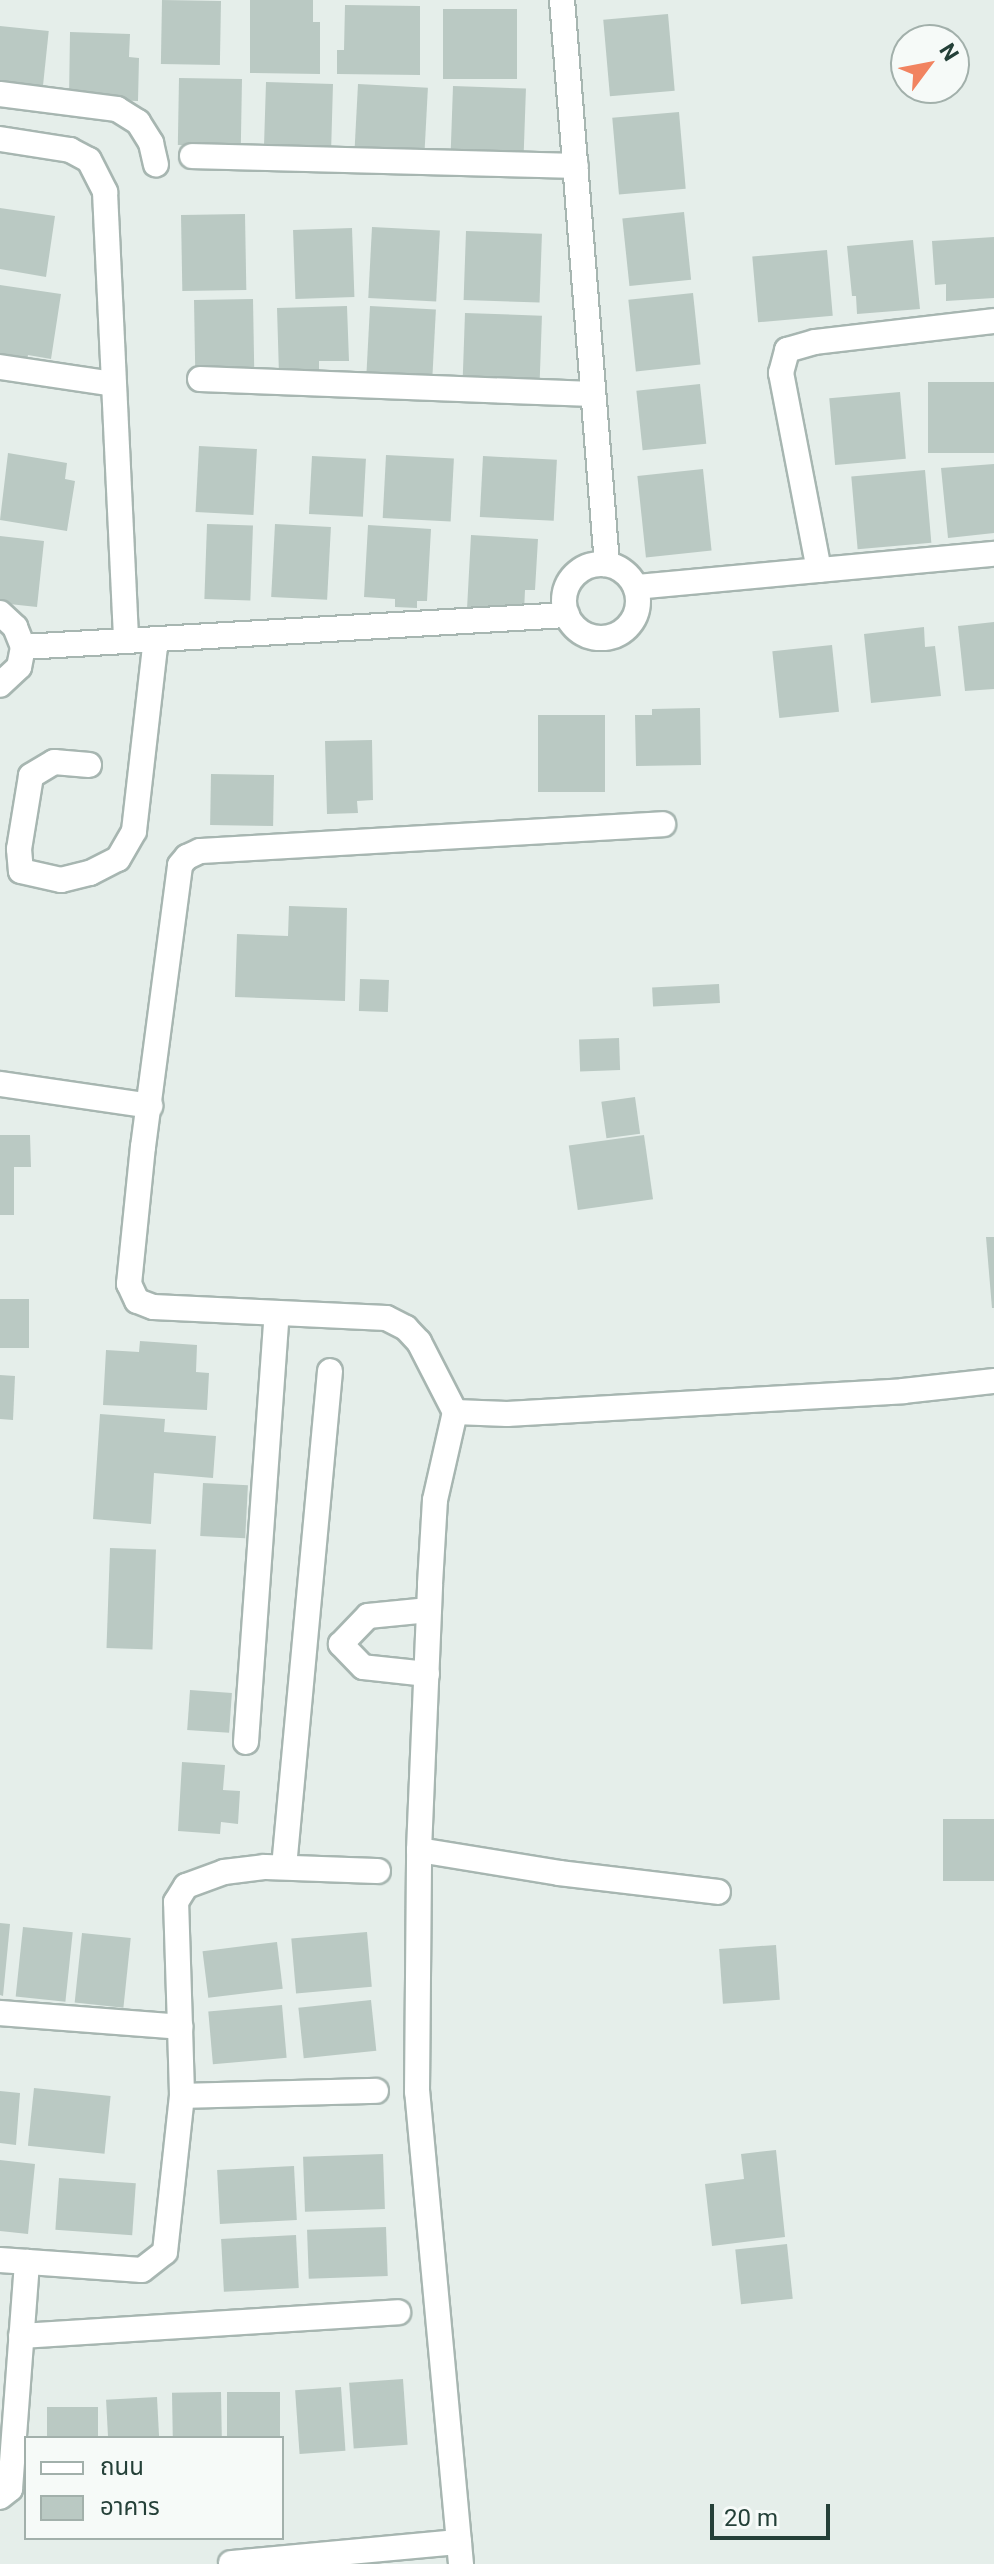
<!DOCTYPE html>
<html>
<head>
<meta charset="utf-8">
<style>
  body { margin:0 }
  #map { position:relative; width:994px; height:2564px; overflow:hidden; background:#e5eeea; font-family:Roboto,"Noto Sans Thai",sans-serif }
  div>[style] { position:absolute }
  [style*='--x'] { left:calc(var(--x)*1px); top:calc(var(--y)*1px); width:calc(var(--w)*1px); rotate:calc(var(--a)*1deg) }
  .building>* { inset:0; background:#bac9c3; transform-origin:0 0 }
  .roads { filter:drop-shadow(2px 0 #a7b6b1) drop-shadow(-2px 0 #a7b6b1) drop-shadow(0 2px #a7b6b1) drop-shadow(0 -2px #a7b6b1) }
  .minor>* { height:24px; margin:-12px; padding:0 12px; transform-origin:12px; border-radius:12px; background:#fff }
  .minor>.ring { margin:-12px; padding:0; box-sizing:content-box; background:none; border:24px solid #fff; border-radius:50% }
  span { translate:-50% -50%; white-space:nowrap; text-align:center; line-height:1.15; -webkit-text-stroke:8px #f6faf8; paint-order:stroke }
  .legend { position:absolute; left:24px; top:2436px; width:260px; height:104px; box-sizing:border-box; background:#f6faf8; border:2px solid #a2b0ab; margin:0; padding:10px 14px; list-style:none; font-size:24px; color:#244038 }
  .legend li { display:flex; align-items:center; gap:16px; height:40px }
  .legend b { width:40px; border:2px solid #a2b0ab }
  .north { position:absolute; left:890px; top:24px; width:80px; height:80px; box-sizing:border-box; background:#f6faf8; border:2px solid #a2b0ab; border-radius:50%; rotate:58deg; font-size:22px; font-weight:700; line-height:32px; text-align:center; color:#244038 }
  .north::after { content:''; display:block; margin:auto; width:28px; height:36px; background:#f18360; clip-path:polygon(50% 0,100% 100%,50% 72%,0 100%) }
  .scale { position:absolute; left:710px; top:2504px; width:120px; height:36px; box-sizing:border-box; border:4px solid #244038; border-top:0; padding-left:10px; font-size:24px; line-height:28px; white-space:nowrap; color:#244038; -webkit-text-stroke:6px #f6faf8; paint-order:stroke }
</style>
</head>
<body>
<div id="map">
  <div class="building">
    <i style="left:162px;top:0;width:59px;height:64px;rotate:1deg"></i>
    <i style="clip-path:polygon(250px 0,313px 0,313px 22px,320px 22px,320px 74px,250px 73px)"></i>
    <i style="clip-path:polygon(345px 5px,420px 6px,420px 75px,337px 74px,337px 50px,344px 50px)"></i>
    <i style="left:443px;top:9px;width:74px;height:70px"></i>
    <i style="left:668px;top:14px;width:77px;height:65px;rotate:85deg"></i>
    <i style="left:0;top:26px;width:49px;height:56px;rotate:6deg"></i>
    <i style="clip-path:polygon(70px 32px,130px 34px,129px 57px,139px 58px,138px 101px,69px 99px)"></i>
    <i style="left:179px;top:78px;width:63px;height:67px;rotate:1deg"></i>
    <i style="clip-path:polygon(266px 82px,333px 84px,331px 154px,297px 153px,297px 146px,264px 146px)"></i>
    <i style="left:358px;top:84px;width:70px;height:65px;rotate:3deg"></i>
    <i style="left:453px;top:86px;width:73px;height:72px;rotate:2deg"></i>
    <i style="left:679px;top:112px;width:77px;height:67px;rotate:85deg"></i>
    <i style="clip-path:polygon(0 208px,55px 216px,46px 277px,0 269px)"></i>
    <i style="left:684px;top:212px;width:68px;height:62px;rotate:84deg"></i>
    <i style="left:245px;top:214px;width:76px;height:64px;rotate:89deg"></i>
    <i style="left:372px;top:227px;width:68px;height:71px;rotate:3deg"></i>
    <i style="left:352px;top:228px;width:69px;height:59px;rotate:88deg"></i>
    <i style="left:466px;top:231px;width:76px;height:69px;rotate:2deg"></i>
    <i style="clip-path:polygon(994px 237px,994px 298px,946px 301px,946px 284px,935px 285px,932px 241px)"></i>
    <i style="clip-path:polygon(913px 240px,920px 309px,857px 314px,856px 296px,852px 296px,847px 246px)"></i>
    <i style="left:827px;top:250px;width:66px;height:75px;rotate:85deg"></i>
    <i style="clip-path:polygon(0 285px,61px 294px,51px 359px,28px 355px,27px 361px,0 357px)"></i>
    <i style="left:693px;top:293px;width:72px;height:65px;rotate:84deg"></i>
    <i style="left:253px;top:299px;width:73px;height:59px;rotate:89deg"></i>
    <i style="clip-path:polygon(347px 306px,349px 361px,319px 361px,319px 375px,279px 375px,277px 308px)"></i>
    <i style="left:370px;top:306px;width:66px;height:69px;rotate:3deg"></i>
    <i style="left:465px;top:313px;width:77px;height:70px;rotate:2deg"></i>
    <i style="left:994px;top:382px;width:71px;height:66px;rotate:90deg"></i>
    <i style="left:700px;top:384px;width:60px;height:64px;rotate:84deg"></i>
    <i style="left:900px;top:392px;width:67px;height:71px;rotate:85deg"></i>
    <i style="left:199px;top:446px;width:58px;height:66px;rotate:3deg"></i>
    <i style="clip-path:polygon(8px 453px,67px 463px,65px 479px,75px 481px,67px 531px,0 520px)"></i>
    <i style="left:386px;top:455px;width:68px;height:63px;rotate:3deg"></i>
    <i style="left:312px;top:456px;width:54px;height:58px;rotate:3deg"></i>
    <i style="left:483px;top:456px;width:74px;height:61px;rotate:3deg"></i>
    <i style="clip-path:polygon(994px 464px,994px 533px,948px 538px,941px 468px)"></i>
    <i style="left:703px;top:469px;width:82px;height:66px;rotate:84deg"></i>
    <i style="left:925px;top:470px;width:73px;height:74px;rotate:85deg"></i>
    <i style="left:207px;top:524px;width:46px;height:75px;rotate:2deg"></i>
    <i style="left:275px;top:524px;width:56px;height:73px;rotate:3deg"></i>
    <i style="clip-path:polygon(368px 525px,431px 529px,427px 601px,417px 601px,417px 608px,395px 607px,395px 599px,364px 597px)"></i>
    <i style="clip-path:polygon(471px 535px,538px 539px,535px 590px,525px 590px,524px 612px,467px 609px)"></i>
    <i style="clip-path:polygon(0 536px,44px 541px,37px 607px,0 603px)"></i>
    <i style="clip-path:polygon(994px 622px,994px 689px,965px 691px,958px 626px)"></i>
    <i style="clip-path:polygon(924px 627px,925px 647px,935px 646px,941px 696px,871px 703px,864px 634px)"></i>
    <i style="left:832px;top:645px;width:67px;height:60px;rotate:84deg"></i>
    <i style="clip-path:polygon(700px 708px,701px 765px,636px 766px,635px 715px,652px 715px,652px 709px)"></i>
    <i style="left:538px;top:715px;width:67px;height:77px"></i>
    <i style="clip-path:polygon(372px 740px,373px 800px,357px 801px,358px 813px,327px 814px,325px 741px)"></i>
    <i style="left:211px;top:774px;width:63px;height:51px;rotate:1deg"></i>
    <i style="clip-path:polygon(289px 906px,347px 908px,345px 1001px,235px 997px,237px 934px,288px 936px)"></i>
    <i style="left:360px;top:979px;width:29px;height:32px;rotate:2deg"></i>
    <i style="left:719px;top:984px;width:19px;height:67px;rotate:87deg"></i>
    <i style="left:619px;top:1038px;width:32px;height:40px;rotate:88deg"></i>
    <i style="left:635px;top:1097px;width:37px;height:34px;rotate:82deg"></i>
    <i style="clip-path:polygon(0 1135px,30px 1135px,31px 1167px,14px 1167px,14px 1215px,0 1215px)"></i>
    <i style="left:644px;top:1135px;width:65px;height:76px;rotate:82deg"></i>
    <i style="clip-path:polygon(986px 1237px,994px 1237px,994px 1308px,992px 1308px)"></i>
    <i style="left:0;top:1299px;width:29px;height:49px"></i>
    <i style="clip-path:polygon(140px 1341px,197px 1345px,196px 1372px,209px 1373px,207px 1410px,103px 1405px,106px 1350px,139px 1352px)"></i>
    <i style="clip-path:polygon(0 1375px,15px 1376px,13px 1420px,0 1419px)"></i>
    <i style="clip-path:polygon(100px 1414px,165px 1419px,164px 1432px,216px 1436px,213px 1478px,154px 1473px,151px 1524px,93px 1519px)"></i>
    <i style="left:203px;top:1483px;width:45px;height:53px;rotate:3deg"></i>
    <i style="left:110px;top:1548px;width:46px;height:100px;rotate:2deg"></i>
    <i style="left:190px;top:1690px;width:42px;height:40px;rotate:4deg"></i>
    <i style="clip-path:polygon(182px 1762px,225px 1765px,223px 1790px,240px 1791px,238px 1824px,221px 1822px,220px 1834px,178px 1831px)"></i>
    <i style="left:994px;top:1819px;width:62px;height:51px;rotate:90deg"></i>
    <i style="clip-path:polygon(0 1923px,10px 1924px,3px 1996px,0 1995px)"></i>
    <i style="left:23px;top:1927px;width:50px;height:70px;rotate:6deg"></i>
    <i style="left:367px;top:1932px;width:55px;height:76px;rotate:85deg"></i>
    <i style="left:82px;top:1933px;width:49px;height:70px;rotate:6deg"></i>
    <i style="left:277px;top:1942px;width:47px;height:75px;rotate:83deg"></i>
    <i style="left:776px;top:1945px;width:55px;height:57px;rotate:86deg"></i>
    <i style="left:371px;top:2000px;width:51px;height:73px;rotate:84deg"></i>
    <i style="left:282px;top:2005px;width:53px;height:74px;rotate:85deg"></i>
    <i style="left:34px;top:2088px;width:77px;height:58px;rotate:6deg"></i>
    <i style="clip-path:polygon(0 2091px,20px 2093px,16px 2145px,0 2143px)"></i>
    <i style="clip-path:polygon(776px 2150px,785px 2237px,712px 2246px,705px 2184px,744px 2179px,741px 2154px)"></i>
    <i style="left:383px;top:2154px;width:55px;height:80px;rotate:88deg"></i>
    <i style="clip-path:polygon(0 2160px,35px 2164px,28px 2234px,0 2231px)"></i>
    <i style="left:294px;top:2166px;width:54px;height:77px;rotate:87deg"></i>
    <i style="left:59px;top:2178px;width:77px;height:52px;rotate:4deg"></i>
    <i style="left:386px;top:2227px;width:49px;height:79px;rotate:88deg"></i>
    <i style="left:296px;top:2235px;width:53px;height:75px;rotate:87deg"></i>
    <i style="left:787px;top:2244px;width:55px;height:52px;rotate:84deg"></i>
    <i style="left:403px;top:2379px;width:66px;height:54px;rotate:86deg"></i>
    <i style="left:341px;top:2387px;width:64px;height:46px;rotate:86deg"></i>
    <i style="left:221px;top:2392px;width:46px;height:49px;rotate:89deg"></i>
    <i style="left:227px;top:2392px;width:53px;height:46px"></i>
    <i style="left:157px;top:2397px;width:41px;height:51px;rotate:87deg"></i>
    <i style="left:98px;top:2407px;width:31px;height:51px;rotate:90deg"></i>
  </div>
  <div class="roads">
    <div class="minor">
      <i style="--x:562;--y:0;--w:566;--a:85.44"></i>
      <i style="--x:0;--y:94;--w:118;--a:7.3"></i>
      <i style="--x:117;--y:109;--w:25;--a:32"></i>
      <i style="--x:138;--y:122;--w:25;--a:58"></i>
      <i style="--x:151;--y:143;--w:22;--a:77"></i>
      <i style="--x:0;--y:139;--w:71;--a:8.9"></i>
      <i style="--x:70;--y:150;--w:21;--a:28"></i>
      <i style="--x:89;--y:160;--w:36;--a:63"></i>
      <i style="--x:105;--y:192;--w:449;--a:87.3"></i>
      <i style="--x:192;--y:156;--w:384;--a:1.5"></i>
      <i style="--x:0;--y:367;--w:115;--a:8.5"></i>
      <i style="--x:200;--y:379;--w:393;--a:2.2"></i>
      <i class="ring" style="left:564px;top:564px;width:50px;height:50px"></i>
      <i style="--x:819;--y:570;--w:201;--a:-100.9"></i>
      <i style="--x:781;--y:373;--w:24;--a:-75"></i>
      <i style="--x:787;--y:350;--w:29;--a:-16"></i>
      <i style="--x:815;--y:342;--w:180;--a:-6.7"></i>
      <i style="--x:636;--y:587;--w:360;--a:-5.3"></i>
      <i style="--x:0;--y:613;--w:21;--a:43"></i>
      <i style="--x:15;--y:627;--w:22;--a:68"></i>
      <i style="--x:23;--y:647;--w:20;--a:101"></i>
      <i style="--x:19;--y:667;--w:26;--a:137"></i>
      <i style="--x:23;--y:647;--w:545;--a:-3.37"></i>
      <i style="--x:89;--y:765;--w:35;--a:-175"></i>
      <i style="--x:54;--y:762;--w:27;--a:149"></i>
      <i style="--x:31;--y:776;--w:74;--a:99.3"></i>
      <i style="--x:19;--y:849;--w:22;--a:85"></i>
      <i style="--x:21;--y:871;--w:41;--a:12.7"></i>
      <i style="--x:61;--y:880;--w:30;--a:-14"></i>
      <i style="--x:90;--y:873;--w:31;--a:-27"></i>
      <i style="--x:118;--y:859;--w:32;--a:-60"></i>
      <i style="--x:134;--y:831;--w:193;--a:-83.5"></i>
      <i style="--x:0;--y:1084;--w:152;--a:8.3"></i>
      <i style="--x:455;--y:1412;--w:52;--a:2.2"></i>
      <i style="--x:507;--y:1414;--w:397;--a:-3.3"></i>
      <i style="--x:903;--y:1391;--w:92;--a:-6.3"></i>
      <i style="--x:427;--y:1674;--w:64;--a:-173.8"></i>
      <i style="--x:363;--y:1667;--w:32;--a:-134"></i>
      <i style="--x:341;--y:1644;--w:39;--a:-46"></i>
      <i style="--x:368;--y:1616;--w:61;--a:-5.6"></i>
      <i style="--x:246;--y:1742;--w:430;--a:-85.9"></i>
      <i style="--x:419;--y:1850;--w:142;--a:9.3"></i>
      <i style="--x:559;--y:1873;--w:160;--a:6.8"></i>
      <i style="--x:284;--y:1867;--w:498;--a:-84.7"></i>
      <i style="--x:0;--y:2013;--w:181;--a:4.4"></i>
      <i style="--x:180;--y:2027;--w:69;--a:88.3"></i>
      <i style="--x:182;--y:2096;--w:194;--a:-1.5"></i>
      <i style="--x:180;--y:2027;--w:125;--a:-91.8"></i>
      <i style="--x:176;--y:1902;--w:19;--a:-58"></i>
      <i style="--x:186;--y:1886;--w:40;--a:-20.2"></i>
      <i style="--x:224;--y:1872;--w:40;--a:-7.1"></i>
      <i style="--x:264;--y:1867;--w:114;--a:2"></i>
      <i style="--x:0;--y:2260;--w:142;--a:4"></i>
      <i style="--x:142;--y:2270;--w:29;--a:-38"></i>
      <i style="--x:165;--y:2252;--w:157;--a:-83.8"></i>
      <i style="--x:21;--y:2336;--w:378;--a:-3.6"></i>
      <i style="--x:0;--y:2497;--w:13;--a:-39"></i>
      <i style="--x:10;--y:2489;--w:228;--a:-85.7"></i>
      <i style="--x:231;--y:2563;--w:229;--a:-5.3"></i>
      <i style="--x:461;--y:2564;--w:474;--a:-95.3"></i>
      <i style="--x:417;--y:2092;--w:242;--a:-89.5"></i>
      <i style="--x:419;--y:1850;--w:266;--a:-87.6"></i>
      <i style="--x:430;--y:1584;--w:84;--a:-86.6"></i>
      <i style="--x:435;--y:1500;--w:90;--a:-77.2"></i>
      <i style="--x:455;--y:1412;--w:79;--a:-117.2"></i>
      <i style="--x:419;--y:1342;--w:19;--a:-133"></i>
      <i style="--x:406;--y:1328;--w:22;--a:-153"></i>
      <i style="--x:386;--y:1318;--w:233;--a:-177.3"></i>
      <i style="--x:153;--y:1307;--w:17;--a:-159"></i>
      <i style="--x:137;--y:1301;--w:19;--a:-115"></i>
      <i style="--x:129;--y:1284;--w:138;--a:-84.2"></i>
      <i style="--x:143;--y:1147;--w:284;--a:-82.5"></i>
      <i style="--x:180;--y:865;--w:11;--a:-49"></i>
      <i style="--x:187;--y:857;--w:14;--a:-25"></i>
      <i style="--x:200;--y:851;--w:464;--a:-3.3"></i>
    </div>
  </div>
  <ul class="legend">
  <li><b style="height:10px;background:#fff"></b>ถนน</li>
  <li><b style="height:22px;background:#bac9c3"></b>อาคาร</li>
  </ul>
  <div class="north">N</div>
  <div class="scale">20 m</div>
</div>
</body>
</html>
